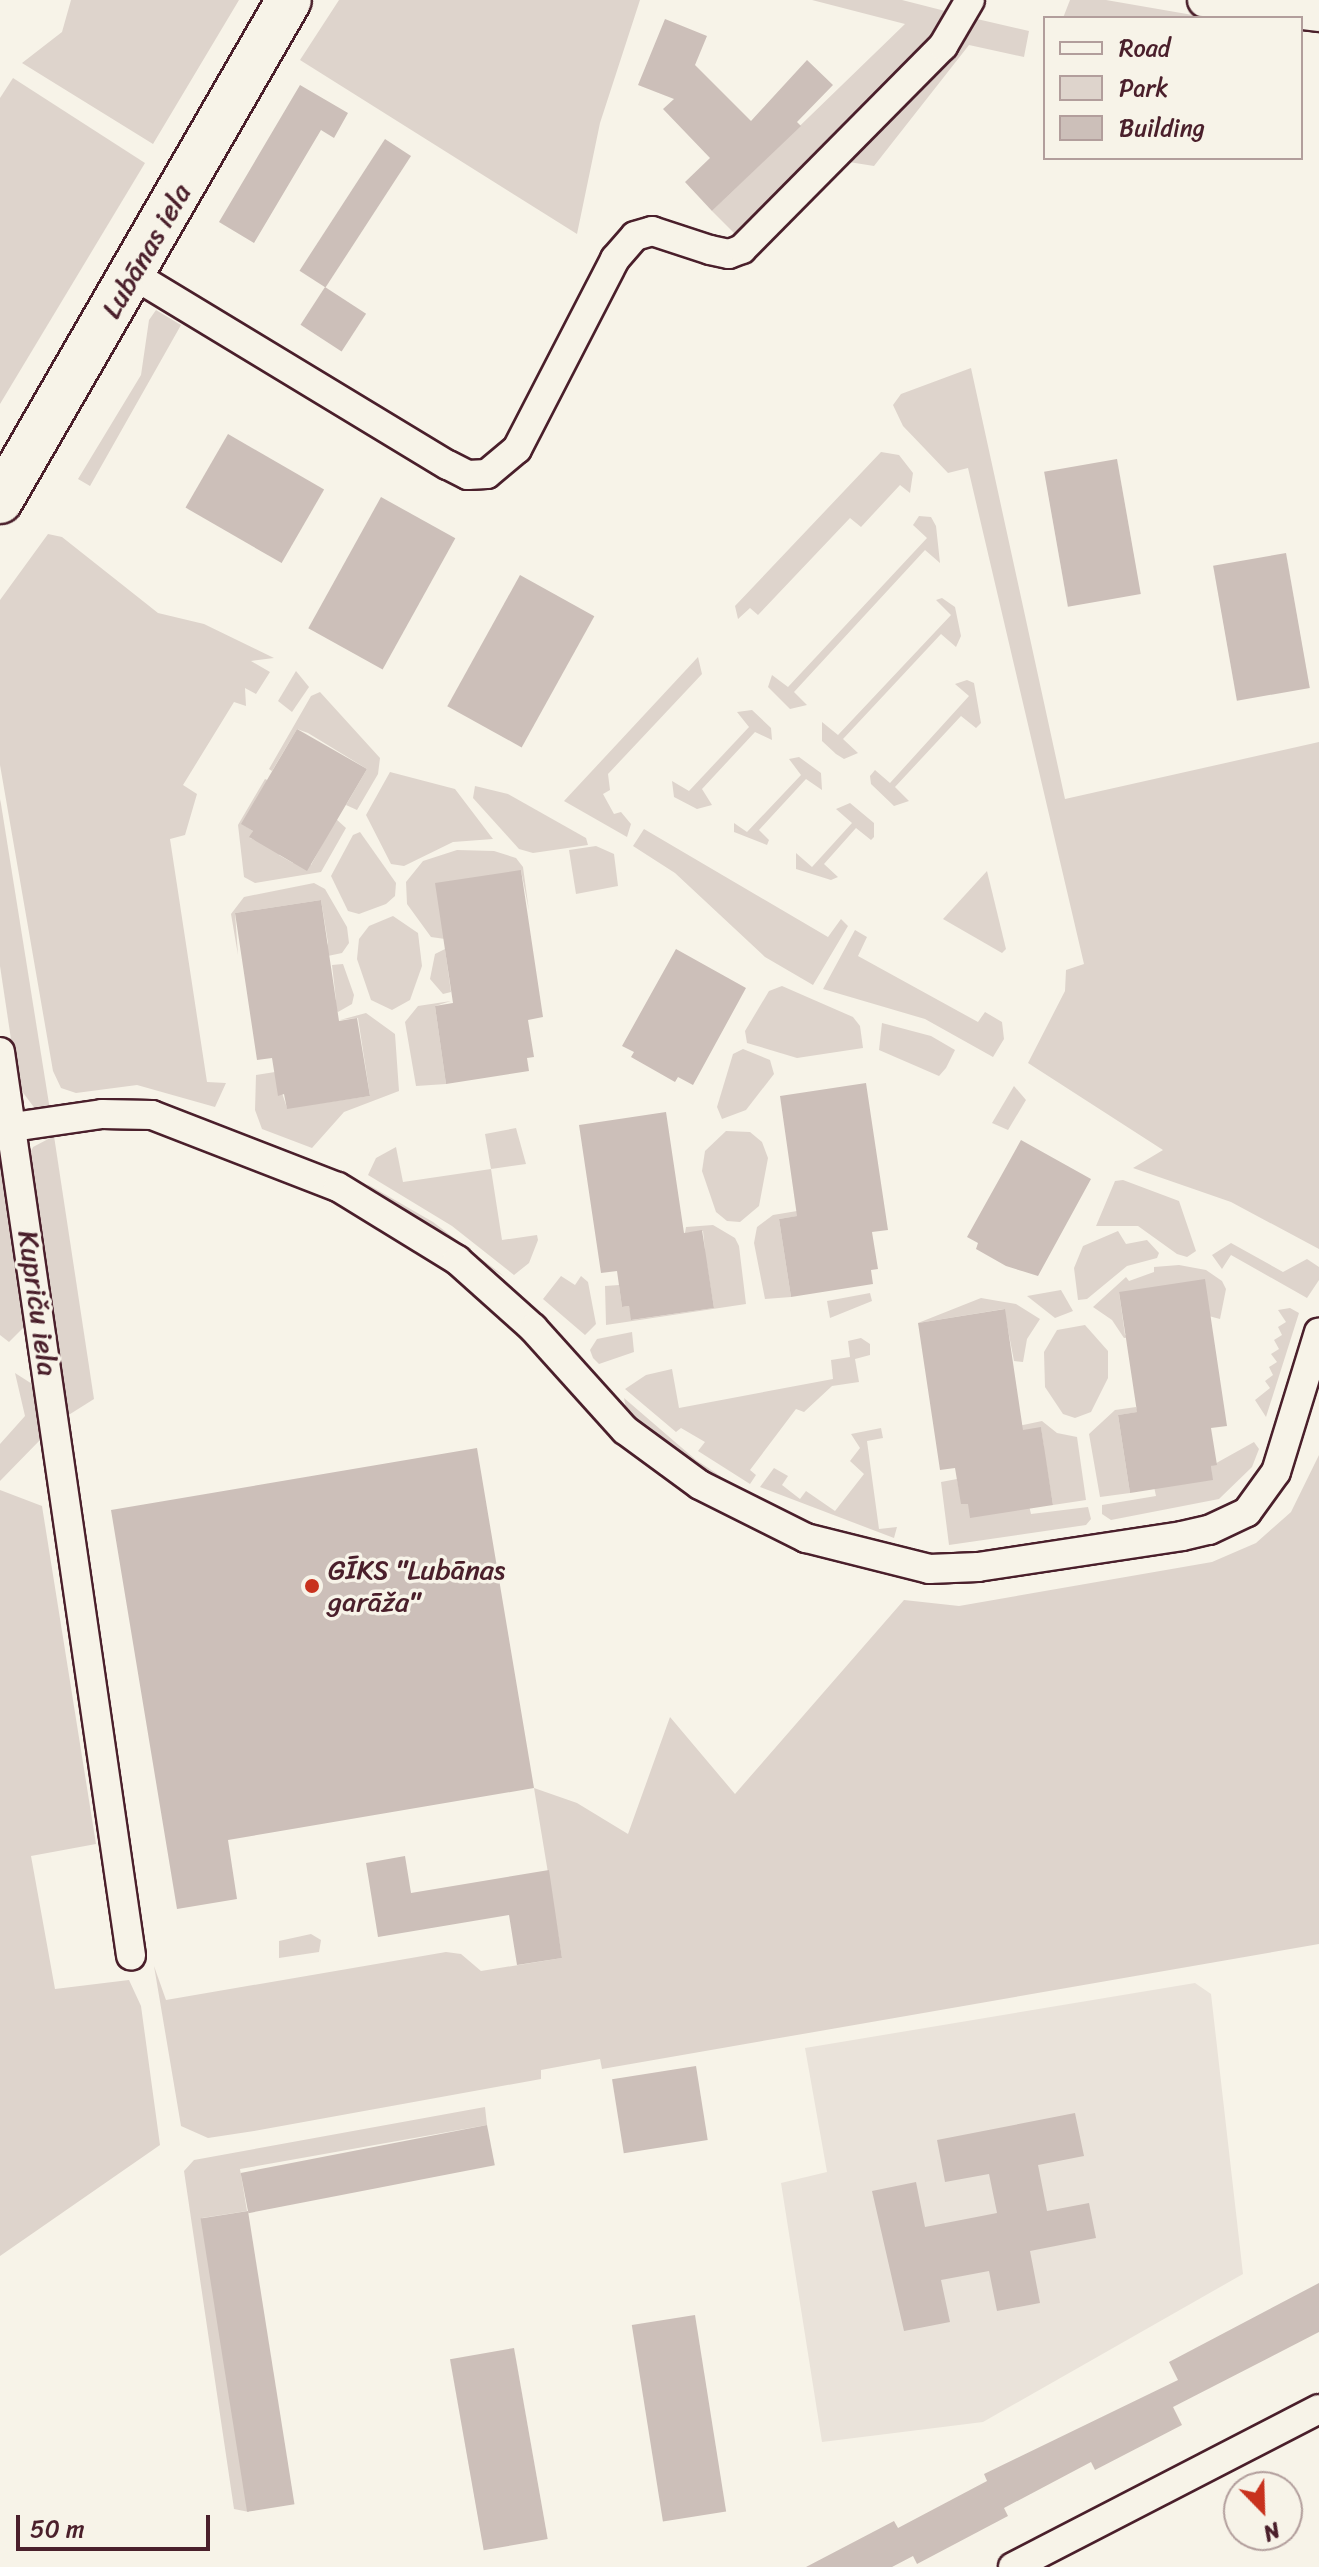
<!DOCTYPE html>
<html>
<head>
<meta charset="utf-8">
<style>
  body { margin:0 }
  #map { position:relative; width:1319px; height:2567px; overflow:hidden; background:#f7f3e8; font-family:Sriracha,sans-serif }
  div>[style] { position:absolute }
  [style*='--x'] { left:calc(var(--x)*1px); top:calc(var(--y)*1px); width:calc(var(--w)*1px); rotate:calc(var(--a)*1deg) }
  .built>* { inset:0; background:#eae3da }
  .green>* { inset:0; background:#ded4cc }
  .building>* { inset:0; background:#ccbfb9; transform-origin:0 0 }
  .roads { filter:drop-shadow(2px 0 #4a1f2b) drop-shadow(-2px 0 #4a1f2b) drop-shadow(0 2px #4a1f2b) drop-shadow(0 -2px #4a1f2b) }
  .minor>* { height:28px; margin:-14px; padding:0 14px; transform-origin:14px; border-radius:14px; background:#f7f3e8 }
  .tertiary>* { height:34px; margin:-17px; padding:0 17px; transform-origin:17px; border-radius:17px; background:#f7f3e8 }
  .primary>* { height:44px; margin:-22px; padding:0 22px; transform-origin:22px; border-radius:22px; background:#f7f3e8 }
  .dots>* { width:22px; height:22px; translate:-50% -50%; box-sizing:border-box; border:4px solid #f7f3e8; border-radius:50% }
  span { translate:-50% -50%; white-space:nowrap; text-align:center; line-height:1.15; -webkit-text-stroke:7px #f7f3e8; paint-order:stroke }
  .street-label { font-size:28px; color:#4a1f2b }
  .poi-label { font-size:28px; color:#4a1f2b }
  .left { translate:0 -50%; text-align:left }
  .legend { position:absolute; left:1043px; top:16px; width:260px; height:144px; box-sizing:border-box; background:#f7f3e8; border:2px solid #b29e9c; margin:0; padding:10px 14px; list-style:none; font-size:24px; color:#4a1f2b }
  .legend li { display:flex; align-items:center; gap:16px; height:40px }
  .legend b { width:40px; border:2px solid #b29e9c }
  .north { position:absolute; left:1223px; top:2471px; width:80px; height:80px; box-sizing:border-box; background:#f7f3e8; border:2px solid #b29e9c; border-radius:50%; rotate:157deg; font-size:22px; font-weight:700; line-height:32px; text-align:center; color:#4a1f2b }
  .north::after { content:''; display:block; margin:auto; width:28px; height:36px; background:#c8321e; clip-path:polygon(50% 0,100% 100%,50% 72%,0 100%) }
  .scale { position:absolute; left:16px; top:2515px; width:194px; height:36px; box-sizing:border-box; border:4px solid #4a1f2b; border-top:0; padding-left:10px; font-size:24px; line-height:28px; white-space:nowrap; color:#4a1f2b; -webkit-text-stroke:6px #f7f3e8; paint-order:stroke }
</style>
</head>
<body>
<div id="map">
  <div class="built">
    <i style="clip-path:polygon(1195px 1983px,1211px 1994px,1243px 2274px,983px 2422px,822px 2442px,781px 2183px,827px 2172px,805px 2048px)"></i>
  </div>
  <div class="green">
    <i style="clip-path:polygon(71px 0,239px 0,153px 144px,22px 63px,62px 32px)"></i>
    <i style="clip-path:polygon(339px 0,640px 0,600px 123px,577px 234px,300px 60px)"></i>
    <i style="clip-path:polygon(812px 0,902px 0,953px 13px,932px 43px,736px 235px,712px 211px,905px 24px)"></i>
    <i style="clip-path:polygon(1070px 0,1106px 0,1210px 18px,1063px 18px)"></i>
    <i style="clip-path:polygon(977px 19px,1029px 31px,1024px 57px,969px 45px,874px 166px,849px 162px,963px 43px)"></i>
    <i style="clip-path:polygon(13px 78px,145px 163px,0 404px,0 98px)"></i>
    <i style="clip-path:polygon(156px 310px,181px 325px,90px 486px,78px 479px,141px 375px,149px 320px)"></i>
    <i style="clip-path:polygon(971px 368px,1065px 799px,1319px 742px,1319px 1249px,1231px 1202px,1133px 1168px,1163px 1150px,1028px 1063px,1065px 991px,1066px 970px,1084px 964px,968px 468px,948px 473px,903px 426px,893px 405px,901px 394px)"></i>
    <i style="clip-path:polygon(881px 452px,899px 455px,913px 473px,910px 493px,900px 485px,861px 527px,850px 518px,758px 615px,750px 608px,738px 619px,735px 606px)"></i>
    <i style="clip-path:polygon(919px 516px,931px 517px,936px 526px,940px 563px,925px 550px,794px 692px,807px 705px,790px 709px,768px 687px,772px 675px,788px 687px,927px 538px,913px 525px)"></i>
    <i style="clip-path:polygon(48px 534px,62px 537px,158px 613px,204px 624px,274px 658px,251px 661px,270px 672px,256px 694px,245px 688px,246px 706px,234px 702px,183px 785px,197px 794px,185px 835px,170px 839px,207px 1082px,226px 1083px,215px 1107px,137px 1085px,76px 1093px,61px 1088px,53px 1071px,0 765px,0 600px)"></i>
    <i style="clip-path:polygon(942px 598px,955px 607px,961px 636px,956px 647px,941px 634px,843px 739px,858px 753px,844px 759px,836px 754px,822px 741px,822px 722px,838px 735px,951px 615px,936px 600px)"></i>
    <i style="clip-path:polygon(698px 657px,702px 674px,608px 774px,610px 790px,603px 794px,614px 814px,621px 812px,631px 824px,627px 837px,564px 801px)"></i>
    <i style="clip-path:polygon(296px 671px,309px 687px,292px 712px,278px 701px)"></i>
    <i style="clip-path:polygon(967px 680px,974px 683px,981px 723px,976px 728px,961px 716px,895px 787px,909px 801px,894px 806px,871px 784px,870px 776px,875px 770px,890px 783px,969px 696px,955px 684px)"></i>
    <i style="clip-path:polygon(320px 692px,380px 758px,378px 774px,357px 810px,346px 805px,367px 769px,308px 733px,297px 729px,272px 771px,269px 769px,311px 696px)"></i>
    <i style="clip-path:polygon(752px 710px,771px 728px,772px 740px,755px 732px,702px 789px,712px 805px,697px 809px,674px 797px,672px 781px,689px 791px,749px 727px,737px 712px)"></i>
    <i style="clip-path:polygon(799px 757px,821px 773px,822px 790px,806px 779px,759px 830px,769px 840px,767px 845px,734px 832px,734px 823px,747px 832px,801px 775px,789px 759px)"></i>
    <i style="clip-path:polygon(390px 772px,455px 789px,493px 839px,453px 842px,404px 866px,391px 864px,366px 815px)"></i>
    <i style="clip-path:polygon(265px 779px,270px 781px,242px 824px,253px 831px,250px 838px,282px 850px,279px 855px,293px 863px,297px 857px,311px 865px,336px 819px,346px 828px,321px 872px,255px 883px,244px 877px,238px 825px)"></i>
    <i style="clip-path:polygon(475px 786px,508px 794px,586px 838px,588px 845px,533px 853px,519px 849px,473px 798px)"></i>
    <i style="clip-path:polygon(0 799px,1px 804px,50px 1110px,36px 1110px,18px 1086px,0 966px)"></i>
    <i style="clip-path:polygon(850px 803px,874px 823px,874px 837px,871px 840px,856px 828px,824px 864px,838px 877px,831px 880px,796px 869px,796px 853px,812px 867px,852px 823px,836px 809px)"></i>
    <i style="clip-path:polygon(644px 829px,828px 937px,841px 919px,848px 926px,813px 985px,765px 957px,675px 873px,633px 846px)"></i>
    <i style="clip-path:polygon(360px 832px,396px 883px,395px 896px,386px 904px,359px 914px,348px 911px,331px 876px,353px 835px)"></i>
    <i style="clip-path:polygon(596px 846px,614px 854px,618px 886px,576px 894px,569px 850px)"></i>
    <i style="clip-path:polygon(457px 850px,494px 851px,516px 858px,523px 867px,529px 911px,521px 870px,445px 939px,431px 937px,407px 904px,406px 882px,423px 861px)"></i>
    <i style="clip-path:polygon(987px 871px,1006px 949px,1002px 953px,943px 919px)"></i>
    <i style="clip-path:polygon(314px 883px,325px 889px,347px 927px,349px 943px,342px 953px,323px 957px,328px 943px,321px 900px,235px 913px,238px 955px,231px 914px,244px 897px)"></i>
    <i style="clip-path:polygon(393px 916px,418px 933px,422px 966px,410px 1000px,392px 1010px,371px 1000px,357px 959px,359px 939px,369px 926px)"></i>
    <i style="clip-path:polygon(855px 930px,867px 937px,858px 956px,978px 1022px,985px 1012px,1002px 1022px,1004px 1039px,993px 1057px,925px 1019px,823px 989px)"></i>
    <i style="clip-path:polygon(445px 949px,451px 992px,443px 994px,430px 979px,435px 954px)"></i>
    <i style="clip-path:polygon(343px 964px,354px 995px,352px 1004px,338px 1012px,328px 1002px,336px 1000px,332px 965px)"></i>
    <i style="clip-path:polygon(782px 986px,853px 1017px,860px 1026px,863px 1048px,797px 1058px,747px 1043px,745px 1031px,769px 991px)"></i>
    <i style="clip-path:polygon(451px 1001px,435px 1006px,446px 1084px,416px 1086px,405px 1022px,418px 1006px)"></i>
    <i style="clip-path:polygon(366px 1013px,395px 1034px,399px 1091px,344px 1112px,312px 1148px,262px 1129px,255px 1110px,256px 1075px,275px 1072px,287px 1108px,370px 1096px,358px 1018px,340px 1020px)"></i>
    <i style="clip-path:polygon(882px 1023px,931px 1036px,955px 1050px,946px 1068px,939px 1076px,879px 1050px)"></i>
    <i style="clip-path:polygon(743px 1049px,770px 1060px,774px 1074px,746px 1110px,722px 1119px,717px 1107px,733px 1054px)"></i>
    <i style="clip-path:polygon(1014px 1086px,1026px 1100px,1008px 1130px,992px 1123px)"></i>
    <i style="clip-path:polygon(516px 1128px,526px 1164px,491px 1169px,502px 1240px,537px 1235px,538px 1240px,529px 1263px,514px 1275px,452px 1226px,368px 1175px,376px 1158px,396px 1147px,403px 1182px,491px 1169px,485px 1134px)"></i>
    <i style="clip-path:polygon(0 1130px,26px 1325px,9px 1342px,0 1335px)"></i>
    <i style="clip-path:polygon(726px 1131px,750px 1132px,762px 1142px,768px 1158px,759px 1206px,740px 1222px,727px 1221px,716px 1212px,702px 1171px,705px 1151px)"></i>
    <i style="clip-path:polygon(54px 1136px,94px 1399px,67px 1416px,28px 1159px,33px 1147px)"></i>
    <i style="clip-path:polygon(1123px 1180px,1179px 1201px,1196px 1251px,1187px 1257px,1177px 1254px,1138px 1226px,1096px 1226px,1115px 1181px)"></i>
    <i style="clip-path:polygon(367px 1184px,433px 1222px,505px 1277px,377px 1195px)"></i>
    <i style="clip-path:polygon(797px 1211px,798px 1216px,779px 1219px,791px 1297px,765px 1299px,754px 1243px,757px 1227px,773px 1215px)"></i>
    <i style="clip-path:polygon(713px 1225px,735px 1238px,739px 1246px,746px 1304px,606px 1325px,605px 1286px,619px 1285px,622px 1307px,629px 1306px,632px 1320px,714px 1308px,707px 1265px,699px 1252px,705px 1251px,703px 1231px,685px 1233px,686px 1227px)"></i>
    <i style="clip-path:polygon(1118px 1231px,1126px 1244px,1147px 1240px,1159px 1253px,1157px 1258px,1127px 1266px,1087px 1299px,1078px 1300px,1074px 1268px,1083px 1246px)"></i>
    <i style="clip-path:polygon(1231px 1243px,1283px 1272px,1307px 1259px,1319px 1267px,1319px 1280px,1307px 1298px,1231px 1255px,1222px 1269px,1212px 1255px)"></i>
    <i style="clip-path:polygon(1179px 1265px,1206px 1270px,1222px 1281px,1226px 1289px,1220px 1319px,1119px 1292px,1125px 1335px,1132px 1337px,1124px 1338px,1112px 1320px,1093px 1307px,1126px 1277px,1129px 1281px,1154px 1272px,1154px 1267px)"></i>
    <i style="clip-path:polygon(561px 1276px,575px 1285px,581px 1276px,588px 1282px,596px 1324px,585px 1335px,543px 1299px)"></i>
    <i style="clip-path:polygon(1061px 1290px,1073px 1311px,1055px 1318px,1027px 1296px)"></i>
    <i style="clip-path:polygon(870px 1293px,872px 1301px,830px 1318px,827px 1301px)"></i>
    <i style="clip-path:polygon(981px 1298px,1016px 1304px,1040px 1319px,1027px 1339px,1023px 1362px,1014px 1361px,1004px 1309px,918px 1323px)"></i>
    <i style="clip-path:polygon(1290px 1308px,1299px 1313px,1266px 1417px,1255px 1400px,1270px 1388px,1265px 1381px,1273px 1375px,1269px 1367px,1277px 1362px,1271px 1354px,1279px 1349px,1274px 1340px,1282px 1335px,1278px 1327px,1286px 1322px,1278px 1310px)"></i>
    <i style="clip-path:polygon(1085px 1325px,1108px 1351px,1108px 1378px,1091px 1412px,1075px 1418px,1063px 1414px,1045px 1387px,1044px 1352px,1057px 1330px)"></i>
    <i style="clip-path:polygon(632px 1332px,634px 1352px,599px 1364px,593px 1358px,590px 1350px,597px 1339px)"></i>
    <i style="clip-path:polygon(861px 1338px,870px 1344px,870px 1355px,855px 1359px,859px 1382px,832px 1386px,804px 1412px,796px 1409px,750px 1470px,756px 1475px,750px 1484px,698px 1451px,705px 1442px,681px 1428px,676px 1432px,625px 1389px,646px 1375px,672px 1369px,679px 1408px,833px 1379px,831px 1360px,850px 1357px,848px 1341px)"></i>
    <i style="clip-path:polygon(15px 1373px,40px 1389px,40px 1440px,0 1481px,0 1444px,25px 1416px)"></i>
    <i style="clip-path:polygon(624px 1398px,696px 1460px,743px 1491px,741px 1495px,647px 1429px,626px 1408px)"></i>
    <i style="clip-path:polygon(1136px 1407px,1138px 1412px,1118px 1415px,1130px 1493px,1100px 1497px,1089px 1434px,1115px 1410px)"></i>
    <i style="clip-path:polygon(1042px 1421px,1057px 1433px,1077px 1437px,1086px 1500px,1053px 1505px,1046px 1463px,1038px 1450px,1044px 1448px,1041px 1428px,1013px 1432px,1013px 1427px)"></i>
    <i style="clip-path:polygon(881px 1428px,883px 1438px,867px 1441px,879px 1529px,897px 1527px,894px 1538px,760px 1487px,774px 1468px,788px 1476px,782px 1485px,800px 1499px,806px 1491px,835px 1511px,864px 1474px,850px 1461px,860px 1448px,851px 1434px)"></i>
    <i style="clip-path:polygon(1254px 1442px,1259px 1449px,1252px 1467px,1219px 1499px,1111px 1520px,1102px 1514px,1102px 1505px,1156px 1496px,1153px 1482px,1212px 1480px,1211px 1466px)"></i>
    <i style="clip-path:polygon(1319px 1455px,1319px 1944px,602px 2069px,600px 2059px,541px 2070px,541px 2079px,254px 2131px,208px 2138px,181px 2126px,154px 1966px,166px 2000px,446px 1952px,461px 1954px,481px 1971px,562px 1958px,534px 1788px,577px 1803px,628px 1834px,670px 1717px,735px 1794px,904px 1600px,959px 1606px,1212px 1562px,1256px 1543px,1291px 1512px)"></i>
    <i style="clip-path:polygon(957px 1479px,962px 1504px,1028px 1501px,1031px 1514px,1088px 1507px,1091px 1519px,1086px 1525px,949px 1545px,941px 1482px)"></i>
    <i style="clip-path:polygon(0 1490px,42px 1506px,96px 1844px,31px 1856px,55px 1989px,129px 1980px,141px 2006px,160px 2145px,0 2256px)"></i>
    <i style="clip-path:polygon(311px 1934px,321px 1940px,319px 1952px,279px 1958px,279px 1941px)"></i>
    <i style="clip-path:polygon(485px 2107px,487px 2125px,240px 2169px,247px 2211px,202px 2218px,249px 2512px,234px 2509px,184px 2171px,194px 2160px)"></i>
  </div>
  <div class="building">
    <i style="clip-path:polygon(665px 19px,707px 36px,695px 65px,751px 121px,807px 60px,833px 85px,797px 122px,801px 126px,712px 211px,685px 182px,710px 158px,663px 109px,674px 99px,638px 85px)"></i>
    <i style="clip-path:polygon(300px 85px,348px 113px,334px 138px,321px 130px,254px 243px,219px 222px)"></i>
    <i style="left:385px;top:139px;width:31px;height:157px;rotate:33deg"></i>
    <i style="left:325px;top:287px;width:49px;height:45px;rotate:33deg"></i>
    <i style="left:228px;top:434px;width:111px;height:85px;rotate:30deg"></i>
    <i style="left:1117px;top:459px;width:137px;height:74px;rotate:80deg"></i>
    <i style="left:381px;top:497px;width:85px;height:150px;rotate:29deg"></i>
    <i style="left:1286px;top:553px;width:137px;height:74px;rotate:80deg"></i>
    <i style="left:520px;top:575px;width:85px;height:150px;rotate:29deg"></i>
    <i style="clip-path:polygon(297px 729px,367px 769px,307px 871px,249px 837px,253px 831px,241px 824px)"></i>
    <i style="clip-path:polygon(521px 870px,543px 1017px,528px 1020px,534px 1057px,527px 1058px,529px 1071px,446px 1084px,435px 1006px,453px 1003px,435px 883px)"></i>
    <i style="clip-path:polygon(321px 900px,339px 1021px,357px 1018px,370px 1096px,287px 1109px,284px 1094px,278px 1096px,272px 1058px,257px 1060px,235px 913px)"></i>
    <i style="clip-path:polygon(676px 949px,746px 988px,693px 1085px,678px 1077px,675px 1082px,631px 1057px,634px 1052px,622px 1046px)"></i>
    <i style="clip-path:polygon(866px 1083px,888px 1230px,872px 1232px,878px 1269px,871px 1270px,873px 1284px,791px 1297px,779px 1219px,797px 1216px,780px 1096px)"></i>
    <i style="clip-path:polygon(666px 1112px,684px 1233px,702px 1230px,714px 1308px,631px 1320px,629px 1306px,622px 1307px,617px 1271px,601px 1273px,579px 1125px)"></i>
    <i style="clip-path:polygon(1021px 1140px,1091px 1179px,1038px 1276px,1006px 1266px,976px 1249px,978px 1243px,967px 1237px)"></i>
    <i style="clip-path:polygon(1205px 1279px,1227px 1426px,1211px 1428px,1217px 1465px,1211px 1466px,1213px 1480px,1130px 1493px,1118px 1415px,1137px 1412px,1119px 1292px)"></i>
    <i style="clip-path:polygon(1005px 1309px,1023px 1430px,1041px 1427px,1053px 1505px,970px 1518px,968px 1504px,961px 1504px,955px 1468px,940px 1470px,918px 1323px)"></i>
    <i style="clip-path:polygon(477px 1448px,534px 1788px,228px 1840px,237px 1899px,177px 1909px,111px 1510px)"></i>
    <i style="clip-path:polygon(405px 1856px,411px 1893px,549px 1870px,562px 1958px,517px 1965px,509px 1915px,378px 1937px,366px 1863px)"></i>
    <i style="left:696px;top:2066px;width:75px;height:85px;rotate:81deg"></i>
    <i style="clip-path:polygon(1075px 2113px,1084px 2156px,1038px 2165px,1047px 2211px,1089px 2203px,1096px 2238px,1030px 2251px,1040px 2303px,997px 2311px,989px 2271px,941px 2280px,950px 2322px,904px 2331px,872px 2191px,916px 2182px,925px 2227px,997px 2213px,989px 2174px,945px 2182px,937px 2140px)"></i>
    <i style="left:487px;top:2125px;width:41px;height:251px;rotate:79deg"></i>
    <i style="left:248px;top:2211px;width:297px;height:48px;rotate:81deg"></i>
    <i style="clip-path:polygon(1319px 2283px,1319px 2332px,1173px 2407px,1182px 2425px,1095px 2470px,1091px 2462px,1004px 2508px,1008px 2516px,917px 2564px,913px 2556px,892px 2567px,806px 2567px,894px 2521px,898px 2528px,987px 2481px,984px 2474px,1178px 2380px,1169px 2362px)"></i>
    <i style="left:695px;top:2315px;width:199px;height:64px;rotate:81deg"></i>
    <i style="left:514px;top:2348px;width:194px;height:65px;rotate:80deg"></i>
  </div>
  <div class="roads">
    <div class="minor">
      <i style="--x:132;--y:274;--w:369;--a:31.2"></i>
      <i style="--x:448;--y:465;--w:22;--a:27"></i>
      <i style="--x:468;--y:475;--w:19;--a:-3"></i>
      <i style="--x:487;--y:474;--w:39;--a:-40"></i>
      <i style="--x:517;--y:449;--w:214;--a:-62.7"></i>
      <i style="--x:615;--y:259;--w:30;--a:-49"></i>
      <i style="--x:635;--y:236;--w:18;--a:-16"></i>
      <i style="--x:652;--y:231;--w:61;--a:18.1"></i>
      <i style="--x:710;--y:250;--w:19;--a:12"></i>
      <i style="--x:729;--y:254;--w:14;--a:-21"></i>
      <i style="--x:742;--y:249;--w:286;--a:-45.3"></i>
      <i style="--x:943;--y:46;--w:53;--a:-59.6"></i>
      <i style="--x:0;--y:1052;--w:913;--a:81.75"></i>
      <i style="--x:13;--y:1127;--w:90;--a:-8.3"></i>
      <i style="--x:102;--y:1114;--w:50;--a:1.1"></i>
      <i style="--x:152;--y:1115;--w:199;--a:21.2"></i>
      <i style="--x:338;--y:1187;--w:140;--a:31.5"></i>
      <i style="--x:457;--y:1260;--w:102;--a:41.8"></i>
      <i style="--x:533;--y:1328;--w:137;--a:48"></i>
      <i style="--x:625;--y:1430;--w:93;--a:36.3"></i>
      <i style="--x:700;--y:1485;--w:119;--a:26.6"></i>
      <i style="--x:806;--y:1538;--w:127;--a:14.1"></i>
      <i style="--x:929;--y:1569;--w:49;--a:-2.3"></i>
      <i style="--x:978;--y:1567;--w:206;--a:-8.6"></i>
      <i style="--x:1182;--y:1536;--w:28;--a:-13"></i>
      <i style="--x:1209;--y:1530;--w:42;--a:-25.3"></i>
      <i style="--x:1247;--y:1512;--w:49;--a:-54.1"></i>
      <i style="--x:1276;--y:1472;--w:146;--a:-72.9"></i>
      <i style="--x:1013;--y:2567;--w:344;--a:-27.3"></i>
    </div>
    <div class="tertiary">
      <i style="--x:1205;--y:0;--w:115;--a:7"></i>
    </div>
    <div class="primary">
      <i style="--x:0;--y:501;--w:578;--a:-60.02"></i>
    </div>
  </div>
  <div class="dots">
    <i style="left:312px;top:1586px;background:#c8321e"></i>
  </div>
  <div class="street-label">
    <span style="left:146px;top:251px;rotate:-60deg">Lubānas iela</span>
    <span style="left:38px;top:1303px;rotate:82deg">Kupriču iela</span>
  </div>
  <div class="poi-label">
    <span class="left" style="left:328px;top:1586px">GĪKS "Lubānas<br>garāža"</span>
  </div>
  <ul class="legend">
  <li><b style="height:10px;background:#f7f3e8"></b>Road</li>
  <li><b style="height:22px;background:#ded4cc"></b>Park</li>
  <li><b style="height:22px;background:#ccbfb9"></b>Building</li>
  </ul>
  <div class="north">N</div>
  <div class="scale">50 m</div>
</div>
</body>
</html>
